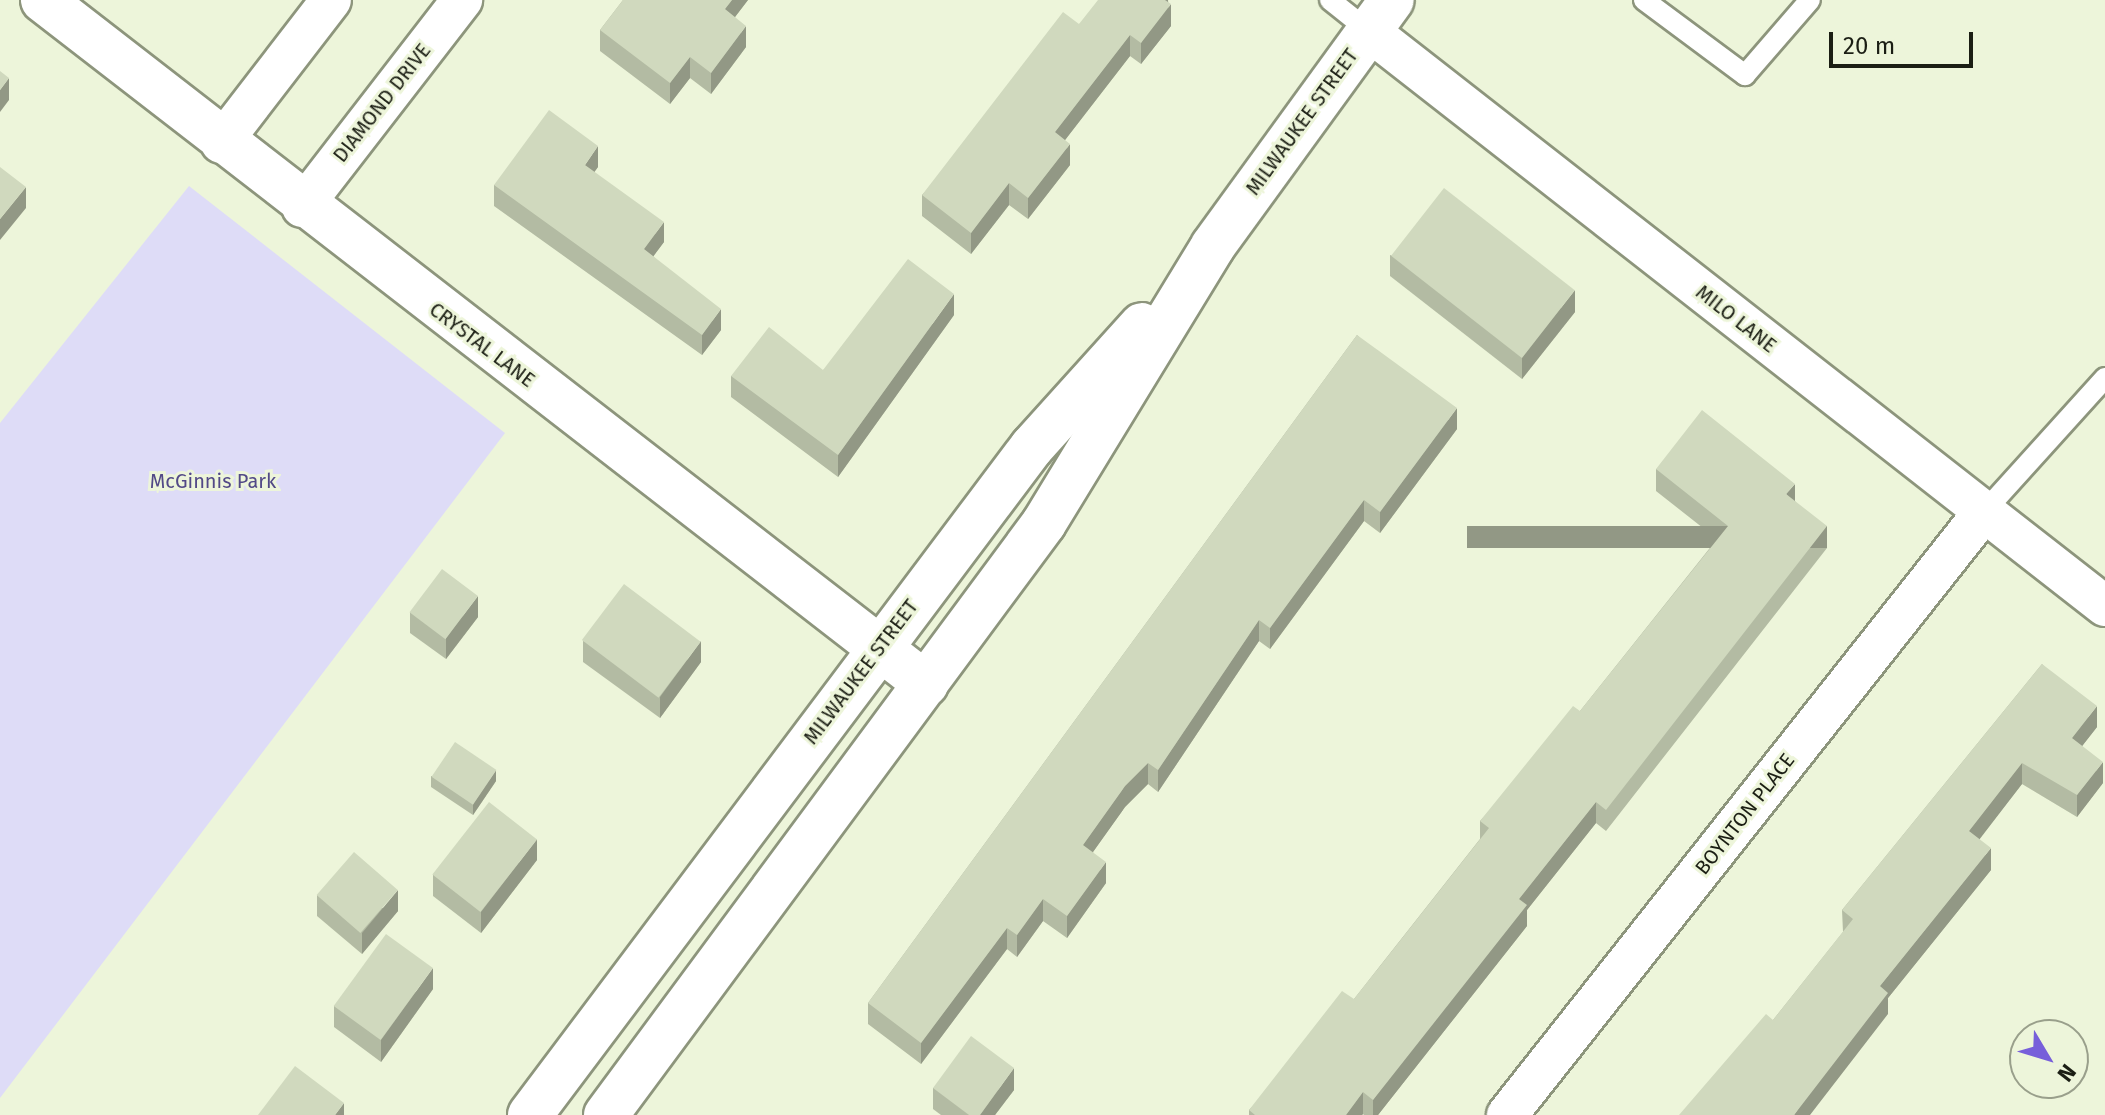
<!DOCTYPE html>
<html>
<head>
<meta charset="utf-8">
<style>
  body { margin:0 }
  #map { position:relative; width:2105px; height:1115px; overflow:hidden; background:#edf5da; font-family:"Fira Sans",sans-serif }
  div>[style] { position:absolute }
  [style*='--x'] { left:calc(var(--x)*1px); top:calc(var(--y)*1px); width:calc(var(--w)*1px); rotate:calc(var(--a)*1deg) }
  .green>* { inset:0; background:#dedcf7 }
  .roads { filter:drop-shadow(2px 0 #8d957c) drop-shadow(-2px 0 #8d957c) drop-shadow(0 2px #8d957c) drop-shadow(0 -2px #8d957c) }
  .lane>* { height:20px; margin:-10px; padding:0 10px; transform-origin:10px; border-radius:10px; background:#fff }
  .street>* { height:40px; margin:-20px; padding:0 20px; transform-origin:20px; border-radius:20px; background:#fff }
  .secondary>* { height:44px; margin:-22px; padding:0 22px; transform-origin:22px; border-radius:22px; background:#fff }
  .wall>* { inset:0; background:#b3bba3 }
  .shaded-wall>* { inset:0; background:#929885; transform-origin:0 0 }
  .building>* { inset:0; background:#d0d9be; transform-origin:0 0 }
  span { translate:-50% -50%; white-space:nowrap; text-align:center; line-height:1.15; -webkit-text-stroke:6px #edf5da; paint-order:stroke }
  .street-label { font-size:20px; color:#1b1e14 }
  .park-label { font-size:20px; color:#524987 }
  .north { position:absolute; left:2009px; top:1019px; width:80px; height:80px; box-sizing:border-box; background:#edf5da; border:2px solid #999f8b; border-radius:50%; rotate:128deg; font-size:22px; font-weight:700; line-height:32px; text-align:center; color:#1b1e14 }
  .north::after { content:''; display:block; margin:auto; width:28px; height:36px; background:#775fda; clip-path:polygon(50% 0,100% 100%,50% 72%,0 100%) }
  .scale { position:absolute; left:1829px; top:32px; width:144px; height:36px; box-sizing:border-box; border:4px solid #1b1e14; border-top:0; padding-left:10px; font-size:24px; line-height:28px; white-space:nowrap; color:#1b1e14; -webkit-text-stroke:6px #edf5da; paint-order:stroke }
</style>
</head>
<body>
<div id="map">
  <div class="green">
    <i style="clip-path:polygon(189px 186px,505px 433px,0 1098px,0 423px)"></i>
  </div>
  <div class="roads">
    <div class="lane">
      <i style="--x:1330;--y:0;--w:50;--a:38.5"></i>
      <i style="--x:1644;--y:0;--w:126;--a:36.6"></i>
      <i style="--x:1745;--y:75;--w:99;--a:-49.1"></i>
      <i style="--x:1983;--y:513;--w:182;--a:-47.9"></i>
    </div>
    <div class="street">
      <i style="--x:1369;--y:31;--w:934;--a:38"></i>
      <i style="--x:221;--y:143;--w:180;--a:-52.4"></i>
      <i style="--x:302;--y:207;--w:262;--a:-52.3"></i>
      <i style="--x:1507;--y:1115;--w:767;--a:-51.67"></i>
    </div>
    <div class="secondary">
      <i style="--x:43;--y:0;--w:1117;--a:37.76"></i>
      <i style="--x:530;--y:1115;--w:836;--a:-53.08"></i>
      <i style="--x:1032;--y:447;--w:164;--a:-48"></i>
      <i style="--x:606;--y:1115;--w:736;--a:-53.5"></i>
      <i style="--x:1044;--y:523;--w:324;--a:-58.6"></i>
      <i style="--x:1213;--y:246;--w:304;--a:-54"></i>
    </div>
  </div>
  <div class="wall">
    <i style="clip-path:polygon(623px 0,748px 0,735px 17px,746px 47px,711px 94px,690px 78px,670px 104px,600px 51px,600px 30px)"></i>
    <i style="clip-path:polygon(1168px 0,1171px 26px,1141px 64px,1130px 56px,1065px 140px,1070px 165px,1028px 219px,1009px 205px,971px 254px,922px 216px,922px 195px,1079px 24px)"></i>
    <i style="clip-path:polygon(598px 167px,594px 172px,664px 242px,653px 256px,721px 330px,702px 355px,494px 206px,494px 185px)"></i>
    <i style="clip-path:polygon(1390px 255px,1575px 312px,1522px 379px,1390px 276px)"></i>
    <i style="clip-path:polygon(954px 315px,838px 477px,731px 397px,731px 376px,823px 370px)"></i>
    <i style="clip-path:polygon(1357px 335px,1457px 429px,1380px 533px,1364px 521px,1270px 649px,1259px 641px,1158px 792px,1148px 784px,1125px 807px,1093px 852px,1106px 883px,1067px 938px,1043px 921px,1017px 957px,1007px 949px,921px 1064px,868px 1024px,868px 1003px)"></i>
    <i style="clip-path:polygon(1656px 469px,1795px 501px,1827px 548px,1606px 831px,1596px 823px,1527px 910px,1527px 926px,1378px 1115px,1364px 1115px,1363px 1114px,1362px 1115px,1249px 1115px,1249px 1110px,1354px 999px,1480px 839px,1480px 821px,1580px 711px,1717px 539px,1656px 491px)"></i>
    <i style="clip-path:polygon(410px 612px,478px 617px,446px 659px,410px 633px)"></i>
    <i style="clip-path:polygon(583px 641px,701px 662px,660px 718px,583px 662px)"></i>
    <i style="clip-path:polygon(2042px 664px,2097px 727px,2082px 746px,2103px 783px,2077px 817px,2022px 784px,1979px 839px,1991px 870px,1888px 998px,1888px 1014px,1773px 1020px,1843px 932px,1842px 910px)"></i>
    <i style="clip-path:polygon(431px 776px,496px 781px,473px 815px,431px 787px)"></i>
    <i style="clip-path:polygon(537px 860px,481px 933px,433px 896px,433px 875px)"></i>
    <i style="clip-path:polygon(317px 895px,398px 911px,362px 954px,317px 916px)"></i>
    <i style="clip-path:polygon(433px 989px,381px 1062px,334px 1027px,334px 1006px)"></i>
    <i style="clip-path:polygon(933px 1088px,1014px 1090px,995px 1115px,941px 1115px,933px 1109px)"></i>
  </div>
  <div class="shaded-wall">
    <i style="clip-path:polygon(732px 0,748px 0,725px 30px,725px 9px)"></i>
    <i style="clip-path:polygon(1161px 0,1168px 0,1168px 8px,1171px 4px,1171px 26px,1141px 64px,1141px 43px)"></i>
    <i style="clip-path:polygon(746px 26px,746px 47px,711px 94px,711px 73px)"></i>
    <i style="clip-path:polygon(1130px 35px,1130px 56px,1055px 153px,1055px 132px)"></i>
    <i style="clip-path:polygon(690px 57px,690px 78px,670px 104px,670px 83px)"></i>
    <i style="clip-path:polygon(9px 78px,9px 100px,0 112px,0 90px)"></i>
    <i style="clip-path:polygon(1070px 144px,1070px 165px,1028px 219px,1028px 198px)"></i>
    <i style="clip-path:polygon(598px 146px,598px 167px,585px 185px,585px 165px)"></i>
    <i style="clip-path:polygon(1009px 183px,1009px 205px,971px 254px,971px 233px)"></i>
    <i style="clip-path:polygon(26px 187px,26px 208px,0 240px,0 219px)"></i>
    <i style="clip-path:polygon(664px 222px,664px 242px,644px 269px,644px 249px)"></i>
    <i style="clip-path:polygon(1575px 290px,1575px 312px,1522px 379px,1522px 358px)"></i>
    <i style="clip-path:polygon(954px 294px,954px 315px,838px 477px,838px 455px)"></i>
    <i style="clip-path:polygon(721px 309px,721px 330px,702px 355px,702px 335px)"></i>
    <i style="clip-path:polygon(1457px 408px,1457px 429px,1380px 533px,1380px 512px)"></i>
    <i style="clip-path:polygon(1795px 484px,1795px 505px,1786px 494px)"></i>
    <i style="clip-path:polygon(1364px 500px,1364px 521px,1270px 649px,1270px 628px)"></i>
    <i style="left:1827px;top:526px;width:22px;height:360px;rotate:90deg"></i>
    <i style="clip-path:polygon(478px 596px,478px 617px,446px 659px,446px 638px)"></i>
    <i style="clip-path:polygon(1259px 620px,1259px 641px,1158px 792px,1158px 770px)"></i>
    <i style="clip-path:polygon(701px 641px,701px 662px,660px 718px,660px 697px)"></i>
    <i style="clip-path:polygon(2097px 706px,2097px 727px,2072px 759px,2072px 738px)"></i>
    <i style="clip-path:polygon(2103px 762px,2103px 783px,2077px 817px,2077px 795px)"></i>
    <i style="clip-path:polygon(1148px 763px,1148px 784px,1125px 807px,1083px 866px,1083px 845px,1125px 786px)"></i>
    <i style="clip-path:polygon(2022px 763px,2022px 784px,1969px 853px,1969px 831px)"></i>
    <i style="clip-path:polygon(496px 770px,496px 781px,473px 815px,473px 804px)"></i>
    <i style="clip-path:polygon(1596px 802px,1596px 823px,1527px 910px,1527px 926px,1378px 1115px,1373px 1115px,1373px 1100px,1519px 899px)"></i>
    <i style="clip-path:polygon(537px 839px,537px 860px,481px 933px,481px 912px)"></i>
    <i style="clip-path:polygon(1991px 848px,1991px 870px,1888px 998px,1888px 1014px,1810px 1115px,1794px 1115px,1880px 986px)"></i>
    <i style="clip-path:polygon(1106px 862px,1106px 883px,1067px 938px,1067px 916px)"></i>
    <i style="clip-path:polygon(398px 890px,398px 911px,362px 954px,362px 933px)"></i>
    <i style="clip-path:polygon(1043px 899px,1043px 921px,1017px 957px,1017px 935px)"></i>
    <i style="clip-path:polygon(1007px 928px,1007px 949px,921px 1064px,921px 1043px)"></i>
    <i style="clip-path:polygon(433px 968px,433px 989px,381px 1062px,381px 1040px)"></i>
    <i style="clip-path:polygon(1014px 1068px,1014px 1090px,995px 1115px,980px 1115px)"></i>
    <i style="clip-path:polygon(1363px 1092px,1363px 1114px,1362px 1115px,1346px 1115px)"></i>
    <i style="clip-path:polygon(344px 1103px,344px 1115px,335px 1115px)"></i>
  </div>
  <div class="building">
    <i style="clip-path:polygon(623px 0,732px 0,725px 9px,746px 26px,711px 73px,690px 57px,670px 83px,600px 30px)"></i>
    <i style="clip-path:polygon(1098px 0,1165px 0,1171px 4px,1141px 43px,1130px 35px,1055px 132px,1070px 144px,1028px 198px,1009px 183px,971px 233px,922px 195px,1063px 12px,1079px 24px)"></i>
    <i style="clip-path:polygon(0 71px,9px 78px,0 90px)"></i>
    <i style="clip-path:polygon(549px 110px,598px 146px,585px 165px,664px 222px,644px 249px,721px 309px,702px 335px,494px 185px)"></i>
    <i style="clip-path:polygon(0 167px,26px 187px,0 219px)"></i>
    <i style="left:1444px;top:188px;width:166px;height:86px;rotate:38deg"></i>
    <i style="clip-path:polygon(908px 259px,954px 294px,838px 455px,731px 376px,769px 327px,823px 370px)"></i>
    <i style="clip-path:polygon(1357px 335px,1457px 408px,1380px 512px,1364px 500px,1270px 628px,1259px 620px,1158px 770px,1148px 763px,1125px 786px,1083px 845px,1106px 862px,1067px 916px,1043px 899px,1017px 935px,1007px 928px,921px 1043px,868px 1003px)"></i>
    <i style="clip-path:polygon(1702px 410px,1795px 484px,1786px 494px,1827px 526px,1606px 810px,1596px 802px,1519px 899px,1527px 905px,1373px 1100px,1363px 1092px,1346px 1115px,1255px 1115px,1249px 1110px,1342px 991px,1354px 999px,1489px 828px,1480px 821px,1573px 706px,1580px 711px,1728px 526px,1656px 469px)"></i>
    <i style="left:442px;top:569px;width:45px;height:54px;rotate:37deg"></i>
    <i style="left:624px;top:584px;width:96px;height:70px;rotate:37deg"></i>
    <i style="clip-path:polygon(2042px 664px,2097px 706px,2072px 738px,2103px 762px,2077px 795px,2022px 763px,1969px 831px,1991px 848px,1880px 986px,1888px 993px,1794px 1115px,1679px 1115px,1766px 1014px,1773px 1020px,1853px 919px,1842px 910px)"></i>
    <i style="left:455px;top:742px;width:50px;height:42px;rotate:34deg"></i>
    <i style="left:489px;top:802px;width:61px;height:92px;rotate:38deg"></i>
    <i style="left:354px;top:852px;width:58px;height:57px;rotate:41deg"></i>
    <i style="left:386px;top:934px;width:58px;height:89px;rotate:36deg"></i>
    <i style="clip-path:polygon(971px 1036px,1014px 1068px,980px 1115px,969px 1115px,933px 1088px)"></i>
    <i style="clip-path:polygon(295px 1066px,344px 1103px,335px 1115px,258px 1115px)"></i>
  </div>
  <div class="street-label">
    <span style="left:382px;top:103px;rotate:-52deg">DIAMOND DRIVE</span>
    <span style="left:1302px;top:122px;rotate:-54deg">MILWAUKEE STREET</span>
    <span style="left:1736px;top:319px;rotate:38deg">MILO LANE</span>
    <span style="left:482px;top:345px;rotate:37deg">CRYSTAL LANE</span>
    <span style="left:861px;top:672px;rotate:-53deg">MILWAUKEE STREET</span>
    <span style="left:1745px;top:814px;rotate:-52deg">BOYNTON PLACE</span>
  </div>
  <div class="park-label">
    <span style="left:213px;top:481px">McGinnis Park</span>
  </div>
  <div class="north">N</div>
  <div class="scale">20 m</div>
</div>
</body>
</html>
